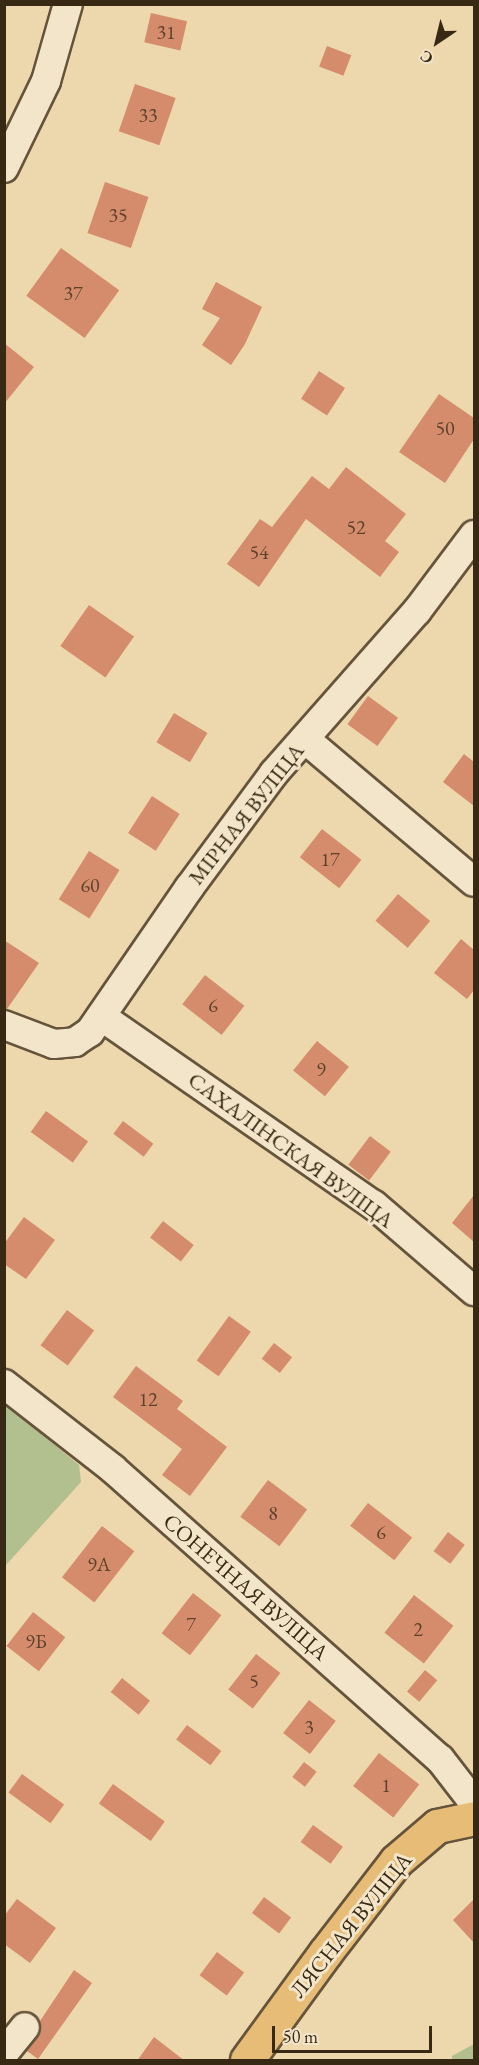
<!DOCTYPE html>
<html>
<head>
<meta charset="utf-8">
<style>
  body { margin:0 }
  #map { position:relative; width:479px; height:2065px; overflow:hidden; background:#edd7ac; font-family:"EB Garamond",serif }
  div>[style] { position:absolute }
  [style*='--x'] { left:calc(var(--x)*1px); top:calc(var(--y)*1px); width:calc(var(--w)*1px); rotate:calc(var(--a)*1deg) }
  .green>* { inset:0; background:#b2bf8e }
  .building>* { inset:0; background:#d48c6c; transform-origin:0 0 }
  .roads { filter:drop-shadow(2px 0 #65543b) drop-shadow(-2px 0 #65543b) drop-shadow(0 2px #65543b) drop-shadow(0 -2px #65543b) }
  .minor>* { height:28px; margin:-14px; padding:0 14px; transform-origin:14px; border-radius:14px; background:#f3e5c9 }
  .major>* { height:33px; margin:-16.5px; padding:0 16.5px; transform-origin:16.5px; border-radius:16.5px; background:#e6bc76 }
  span { translate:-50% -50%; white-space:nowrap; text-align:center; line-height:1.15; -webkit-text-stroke:6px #f3e5c9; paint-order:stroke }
  .number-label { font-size:20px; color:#5f422b }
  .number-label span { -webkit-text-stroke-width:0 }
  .street-label { font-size:22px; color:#382915 }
  .frame { position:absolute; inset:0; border:6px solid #382915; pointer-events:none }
  .north { position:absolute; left:407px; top:12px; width:60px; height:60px; -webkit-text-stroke:4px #f3e5c9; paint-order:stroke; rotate:215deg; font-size:16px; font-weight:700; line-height:24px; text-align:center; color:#382915 }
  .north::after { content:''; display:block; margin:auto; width:21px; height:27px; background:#382915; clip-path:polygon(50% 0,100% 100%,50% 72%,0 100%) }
  .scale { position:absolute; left:272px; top:2026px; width:160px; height:27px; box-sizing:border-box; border:3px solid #382915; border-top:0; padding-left:8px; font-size:18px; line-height:21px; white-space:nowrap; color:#382915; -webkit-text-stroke:4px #f3e5c9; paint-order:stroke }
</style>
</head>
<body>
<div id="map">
  <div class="green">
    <i style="clip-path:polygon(4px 1403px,79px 1465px,81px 1482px,5px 1566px)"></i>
    <i style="clip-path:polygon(474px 2044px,474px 2060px,452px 2060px,452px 2056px)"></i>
  </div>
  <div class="building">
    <i style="left:151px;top:13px;width:37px;height:30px;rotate:13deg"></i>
    <i style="left:327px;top:46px;width:26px;height:22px;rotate:21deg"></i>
    <i style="left:135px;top:84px;width:43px;height:50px;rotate:19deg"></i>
    <i style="left:105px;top:182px;width:46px;height:54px;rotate:19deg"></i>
    <i style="left:61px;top:248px;width:72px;height:59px;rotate:36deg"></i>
    <i style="clip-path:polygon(216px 282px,262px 307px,245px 344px,231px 365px,202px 345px,220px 318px,202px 309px)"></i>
    <i style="clip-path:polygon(4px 343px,34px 367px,4px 404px)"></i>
    <i style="left:319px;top:371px;width:31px;height:33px;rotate:33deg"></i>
    <i style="clip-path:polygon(439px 394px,474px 418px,474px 439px,445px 483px,399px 452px)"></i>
    <i style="clip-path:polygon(346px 467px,406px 514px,385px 541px,399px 552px,380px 577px,306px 519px,259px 587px,227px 564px,260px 519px,272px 527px,312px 476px,329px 489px)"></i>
    <i style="left:89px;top:605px;width:55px;height:50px;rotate:35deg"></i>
    <i style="left:368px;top:696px;width:37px;height:35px;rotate:36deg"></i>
    <i style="left:174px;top:713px;width:39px;height:34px;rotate:31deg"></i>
    <i style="clip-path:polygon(464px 754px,474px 762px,474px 806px,443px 782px)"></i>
    <i style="left:152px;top:796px;width:33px;height:44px;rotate:33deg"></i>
    <i style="left:322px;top:829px;width:50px;height:36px;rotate:38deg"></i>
    <i style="left:89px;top:851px;width:36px;height:57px;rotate:32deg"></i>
    <i style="left:398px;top:894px;width:42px;height:35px;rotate:40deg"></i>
    <i style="clip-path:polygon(461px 939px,474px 950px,474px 990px,467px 999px,434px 973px)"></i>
    <i style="clip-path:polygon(4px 940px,39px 963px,7px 1009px,4px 1009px)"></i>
    <i style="left:205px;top:975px;width:50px;height:37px;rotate:38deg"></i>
    <i style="left:317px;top:1041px;width:41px;height:38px;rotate:39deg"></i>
    <i style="left:46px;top:1111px;width:52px;height:26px;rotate:36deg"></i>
    <i style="left:123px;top:1121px;width:38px;height:16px;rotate:37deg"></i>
    <i style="left:370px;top:1136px;width:26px;height:36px;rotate:37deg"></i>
    <i style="clip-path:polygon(474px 1195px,474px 1242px,452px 1223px)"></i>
    <i style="clip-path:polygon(24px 1217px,55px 1240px,26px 1279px,4px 1264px,4px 1244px)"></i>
    <i style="left:163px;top:1221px;width:39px;height:21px;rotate:38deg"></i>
    <i style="left:67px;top:1310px;width:34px;height:44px;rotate:37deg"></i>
    <i style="left:229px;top:1316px;width:27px;height:55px;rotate:36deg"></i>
    <i style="left:274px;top:1343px;width:23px;height:20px;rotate:38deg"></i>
    <i style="clip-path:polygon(136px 1366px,183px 1401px,177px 1409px,227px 1447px,190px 1496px,162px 1475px,182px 1449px,113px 1397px)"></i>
    <i style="left:268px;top:1480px;width:49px;height:46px;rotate:37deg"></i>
    <i style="left:368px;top:1503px;width:56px;height:29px;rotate:38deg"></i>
    <i style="left:102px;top:1526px;width:41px;height:65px;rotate:38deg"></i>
    <i style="left:448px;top:1532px;width:21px;height:24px;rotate:37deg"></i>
    <i style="left:193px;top:1593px;width:36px;height:51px;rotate:38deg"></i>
    <i style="left:414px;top:1595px;width:50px;height:48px;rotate:38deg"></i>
    <i style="left:33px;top:1612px;width:41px;height:43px;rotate:38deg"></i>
    <i style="left:256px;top:1654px;width:31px;height:45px;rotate:38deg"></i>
    <i style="left:425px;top:1670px;width:16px;height:28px;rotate:40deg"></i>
    <i style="left:122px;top:1678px;width:36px;height:18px;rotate:39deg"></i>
    <i style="left:309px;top:1700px;width:34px;height:42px;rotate:38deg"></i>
    <i style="left:187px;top:1725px;width:43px;height:18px;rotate:37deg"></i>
    <i style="left:379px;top:1753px;width:51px;height:42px;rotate:38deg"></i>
    <i style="left:304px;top:1762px;width:16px;height:19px;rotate:38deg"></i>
    <i style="left:22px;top:1774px;width:52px;height:23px;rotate:36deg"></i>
    <i style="left:113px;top:1784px;width:64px;height:24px;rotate:36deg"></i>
    <i style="left:313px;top:1825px;width:37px;height:21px;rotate:36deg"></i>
    <i style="left:264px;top:1897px;width:34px;height:20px;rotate:37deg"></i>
    <i style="clip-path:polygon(17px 1899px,56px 1928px,30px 1963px,4px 1944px,4px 1916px)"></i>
    <i style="clip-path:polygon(474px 1899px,474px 1943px,453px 1920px)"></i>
    <i style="left:217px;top:1952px;width:34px;height:29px;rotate:37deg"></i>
    <i style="clip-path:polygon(74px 1970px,92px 1983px,38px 2059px,27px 2051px,38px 2037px,41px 2029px,40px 2021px)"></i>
    <i style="clip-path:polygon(154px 2037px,185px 2061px,137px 2061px)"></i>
  </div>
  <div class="roads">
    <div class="minor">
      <i style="--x:4;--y:168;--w:97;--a:-64.2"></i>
      <i style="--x:46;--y:81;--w:80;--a:-74.1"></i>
      <i style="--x:305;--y:739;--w:221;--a:40.2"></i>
      <i style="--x:102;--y:1017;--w:331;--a:34.7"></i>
      <i style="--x:374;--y:1205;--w:132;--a:40.7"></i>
      <i style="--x:4;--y:1025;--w:53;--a:20.8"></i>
      <i style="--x:54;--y:1044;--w:21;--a:-5"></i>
      <i style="--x:75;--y:1042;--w:18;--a:-34"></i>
      <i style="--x:90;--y:1032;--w:175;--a:-55.5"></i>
      <i style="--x:189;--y:888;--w:143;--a:-53.5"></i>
      <i style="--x:274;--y:773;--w:216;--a:-48.6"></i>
      <i style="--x:417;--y:611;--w:95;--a:-53.1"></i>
      <i style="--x:4;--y:1384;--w:138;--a:37.9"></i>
      <i style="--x:113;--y:1469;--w:437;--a:41.6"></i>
      <i style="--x:440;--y:1759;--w:56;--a:52.3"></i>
      <i style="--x:4;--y:2053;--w:33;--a:-51"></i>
    </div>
    <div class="major">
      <i style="--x:247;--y:2060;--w:132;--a:-53.9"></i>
      <i style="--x:325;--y:1953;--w:116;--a:-52.3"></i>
      <i style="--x:396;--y:1861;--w:54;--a:-40.5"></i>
      <i style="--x:437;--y:1826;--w:38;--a:-12"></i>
    </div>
  </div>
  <div class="number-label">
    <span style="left:166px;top:32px">31</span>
    <span style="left:148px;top:115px">33</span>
    <span style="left:118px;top:215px">35</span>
    <span style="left:73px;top:293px">37</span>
    <span style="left:445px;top:428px">50</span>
    <span style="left:356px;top:527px">52</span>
    <span style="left:259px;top:552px">54</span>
    <span style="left:330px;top:859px">17</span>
    <span style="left:90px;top:885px">60</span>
    <span style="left:213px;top:1005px">6</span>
    <span style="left:321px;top:1069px">9</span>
    <span style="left:148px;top:1399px">12</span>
    <span style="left:273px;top:1513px">8</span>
    <span style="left:381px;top:1532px">6</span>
    <span style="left:99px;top:1564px">9А</span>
    <span style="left:191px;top:1624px">7</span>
    <span style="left:418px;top:1629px">2</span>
    <span style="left:36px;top:1641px">9Б</span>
    <span style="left:254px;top:1681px">5</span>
    <span style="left:309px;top:1727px">3</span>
    <span style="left:386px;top:1785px">1</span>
  </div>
  <div class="street-label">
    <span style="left:246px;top:814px;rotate:-52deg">МІРНАЯ ВУЛІЦА</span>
    <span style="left:291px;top:1150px;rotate:36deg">САХАЛІНСКАЯ ВУЛІЦА</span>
    <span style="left:246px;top:1587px;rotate:41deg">СОНЕЧНАЯ ВУЛІЦА</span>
    <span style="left:351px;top:1925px;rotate:-51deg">ЛЯСНАЯ ВУЛІЦА</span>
  </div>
  <div class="frame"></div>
  <div class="north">С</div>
  <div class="scale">50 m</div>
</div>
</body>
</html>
